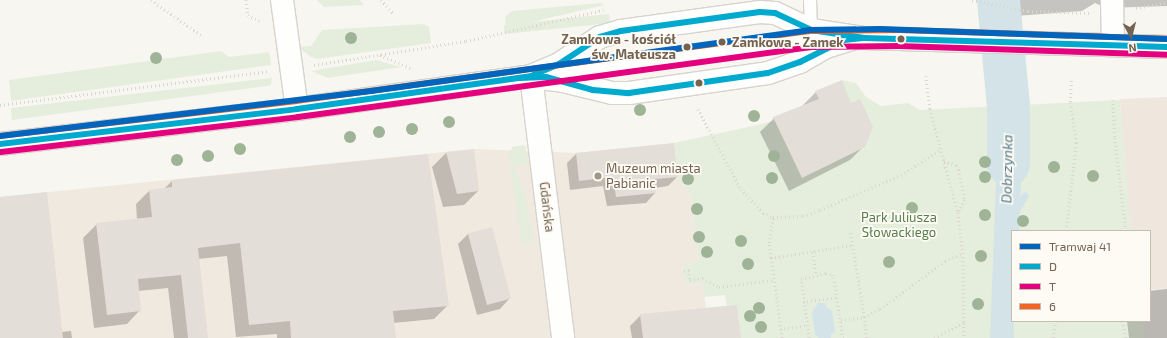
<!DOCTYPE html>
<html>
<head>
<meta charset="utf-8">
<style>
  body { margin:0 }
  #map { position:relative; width:1167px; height:338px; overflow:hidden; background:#f8f6f0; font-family:"Exo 2",sans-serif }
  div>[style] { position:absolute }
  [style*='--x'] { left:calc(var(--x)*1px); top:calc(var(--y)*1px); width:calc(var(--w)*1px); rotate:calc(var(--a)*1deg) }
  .residential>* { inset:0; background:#f0e9df }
  .commercial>* { inset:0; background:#efe7de }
  .industrial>* { inset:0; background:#eae7e1 }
  .green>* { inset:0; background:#e5eedd; transform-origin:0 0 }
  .water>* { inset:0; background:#d3e3e7 }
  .shadow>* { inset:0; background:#0003 }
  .stream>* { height:7px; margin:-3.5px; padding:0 3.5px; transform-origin:3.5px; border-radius:3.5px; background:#d3e3e7 }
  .river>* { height:43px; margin:-21.5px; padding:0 21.5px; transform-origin:21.5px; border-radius:21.5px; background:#d3e3e7 }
  .building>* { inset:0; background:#e3ded7; transform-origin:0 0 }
  .path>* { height:2.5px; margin-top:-1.25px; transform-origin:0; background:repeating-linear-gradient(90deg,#dad6d0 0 1px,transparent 0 4px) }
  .roads { filter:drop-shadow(1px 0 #d7d3ce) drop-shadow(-1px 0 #d7d3ce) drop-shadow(0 1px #d7d3ce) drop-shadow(0 -1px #d7d3ce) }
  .lane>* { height:12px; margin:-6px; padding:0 6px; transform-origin:6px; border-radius:6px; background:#fefefd }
  .street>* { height:22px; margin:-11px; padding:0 11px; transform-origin:11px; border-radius:11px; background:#fefefd }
  .secondary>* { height:22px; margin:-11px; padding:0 11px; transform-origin:11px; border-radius:11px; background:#fefefd }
  .bus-1>* { height:6px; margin:-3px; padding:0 3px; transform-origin:3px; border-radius:3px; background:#00a9ce }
  .bus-2>* { height:6px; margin:-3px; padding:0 3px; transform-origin:3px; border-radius:3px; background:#e5007d }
  .bus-3>* { height:6px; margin:-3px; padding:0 3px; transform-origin:3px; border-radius:3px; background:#f26522 }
  .tram-1>* { height:6px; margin:-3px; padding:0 3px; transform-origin:3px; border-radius:3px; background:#0065bd }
  .trees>* { width:12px; height:12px; margin:-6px; border-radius:50%; background:#9fb497 }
  .dots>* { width:11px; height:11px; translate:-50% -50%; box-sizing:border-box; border:2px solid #fefbf4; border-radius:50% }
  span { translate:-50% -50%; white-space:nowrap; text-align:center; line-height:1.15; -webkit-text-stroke:3.5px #fefbf4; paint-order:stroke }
  .stop-label { font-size:13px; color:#746252; font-weight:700 }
  .right { translate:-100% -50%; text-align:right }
  .left { translate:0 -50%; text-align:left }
  .poi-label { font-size:13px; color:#746252 }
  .street-label { font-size:13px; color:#746252 }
  .park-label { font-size:13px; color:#577e4e }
  .water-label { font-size:14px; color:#4e7585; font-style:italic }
  .legend { position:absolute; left:1011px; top:230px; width:140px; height:92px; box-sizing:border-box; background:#fefbf4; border:1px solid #c7beb3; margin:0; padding:5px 7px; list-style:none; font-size:12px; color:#746252 }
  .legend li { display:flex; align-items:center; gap:8px; height:20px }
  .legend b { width:20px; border:1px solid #c7beb3 }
  .north { position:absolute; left:1111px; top:16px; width:40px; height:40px; -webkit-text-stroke:3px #fefbf4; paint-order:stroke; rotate:173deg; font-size:11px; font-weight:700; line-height:16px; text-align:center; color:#746252 }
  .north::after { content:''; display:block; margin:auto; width:14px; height:18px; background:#746252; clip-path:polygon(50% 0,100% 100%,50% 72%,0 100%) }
</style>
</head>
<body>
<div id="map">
  <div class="residential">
    <i style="clip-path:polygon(674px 143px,678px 177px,691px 196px,699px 262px,684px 264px,686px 285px,702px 283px,706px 308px,737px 305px,740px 338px,0 338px,0 197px,474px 149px,576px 153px)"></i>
  </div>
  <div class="commercial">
    <i style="clip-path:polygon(1167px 97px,1167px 288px,1150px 290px,1150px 231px,1131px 231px,1129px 221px,1120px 99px)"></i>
  </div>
  <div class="industrial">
    <i style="clip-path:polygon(1167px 288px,1167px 338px,1144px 338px,1142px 321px,1150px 321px,1150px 290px)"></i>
  </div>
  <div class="green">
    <i style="clip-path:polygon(317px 0,360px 0,364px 5px,324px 7px)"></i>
    <i style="clip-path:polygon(600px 3px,604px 5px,506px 28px,505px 17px,512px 11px)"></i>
    <i style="left:609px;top:14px;width:9px;height:106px;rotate:84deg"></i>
    <i style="clip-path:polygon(424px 24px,429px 27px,431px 43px,317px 59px,311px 57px,298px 47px,311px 46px,322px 30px)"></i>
    <i style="clip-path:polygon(221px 51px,229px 57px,269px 52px,271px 65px,11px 101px,9px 80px)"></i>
    <i style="clip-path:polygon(376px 60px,401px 67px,328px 78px,311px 71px)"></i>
    <i style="clip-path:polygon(272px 78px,271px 85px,267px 86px,12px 120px,11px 108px)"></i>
    <i style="clip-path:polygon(842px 80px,856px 83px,866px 97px,881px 106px,908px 103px,920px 110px,1120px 100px,1131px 231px,1012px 231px,1012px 321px,1142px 321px,1144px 338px,740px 338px,737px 305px,727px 306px,725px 295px,704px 297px,702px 283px,686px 285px,683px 264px,699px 261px,691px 196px,678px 177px,674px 143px,775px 121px,867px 116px,851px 103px)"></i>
    <i style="clip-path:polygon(525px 145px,528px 164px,514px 166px,526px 200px,534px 242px,521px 243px,509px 157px,512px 147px)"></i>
  </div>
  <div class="water">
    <i style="clip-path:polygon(1024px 104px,1019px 231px,1012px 231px,1014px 338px,990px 338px,997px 156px,989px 106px)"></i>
    <i style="clip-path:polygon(818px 303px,825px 303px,827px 308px,832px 310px,835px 332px,831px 334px,831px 338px,819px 338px,815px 335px,812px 313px)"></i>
  </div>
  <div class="shadow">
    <i style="clip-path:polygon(1000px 0,1167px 0,1167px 6px,1106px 8px,1095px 3px,1082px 11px,1001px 17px)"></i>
    <i style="clip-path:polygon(816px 92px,851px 104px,864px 146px,850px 160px,789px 191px,760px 132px,774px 118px,802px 106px)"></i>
    <i style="clip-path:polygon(473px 150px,478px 191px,464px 205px,443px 207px,432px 167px,446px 153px)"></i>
    <i style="clip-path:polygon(576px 154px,677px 177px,668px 186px,655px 188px,655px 193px,646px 203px,607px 206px,603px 186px,570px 190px,567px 163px)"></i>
    <i style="clip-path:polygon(172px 181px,447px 306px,434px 319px,393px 323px,395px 338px,277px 338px,277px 334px,236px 337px,227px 256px,198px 259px,207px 338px,174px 338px,168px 288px,138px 291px,140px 310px,127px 324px,94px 328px,83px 238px,97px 224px,137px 220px,136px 204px,149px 191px,164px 189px)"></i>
    <i style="clip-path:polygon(0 198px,61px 332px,71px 331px,72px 338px,0 338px)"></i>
    <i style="clip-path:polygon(491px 228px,510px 298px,500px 309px,477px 315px,458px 244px,468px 234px)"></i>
    <i style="clip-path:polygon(1167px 289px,1167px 338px,1129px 338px,1127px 321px,1150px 321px,1150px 291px)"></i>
    <i style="clip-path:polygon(641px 315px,739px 338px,632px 338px,630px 326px)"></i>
  </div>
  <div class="stream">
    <i style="--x:1016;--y:210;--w:17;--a:-59"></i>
  </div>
  <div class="river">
    <i style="--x:998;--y:0;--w:105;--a:84.6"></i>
    <i style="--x:1008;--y:105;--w:59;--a:90"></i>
  </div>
  <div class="building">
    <i style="clip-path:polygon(842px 80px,851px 103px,860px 99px,873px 127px,865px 147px,802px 178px,773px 117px,819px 99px,815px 91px)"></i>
    <i style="clip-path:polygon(674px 143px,678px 177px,655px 179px,656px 193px,616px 197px,613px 177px,579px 181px,576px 153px)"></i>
    <i style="clip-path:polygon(474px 149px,479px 191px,457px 194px,446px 152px)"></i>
    <i style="clip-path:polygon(428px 154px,449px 306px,393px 311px,396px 338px,291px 338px,290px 321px,249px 325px,240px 243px,198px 248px,208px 338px,188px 338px,181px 275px,138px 279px,141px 311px,107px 315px,96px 223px,152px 217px,149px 190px,172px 187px,172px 180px)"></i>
    <i style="clip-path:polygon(47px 192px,63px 338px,0 338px,0 197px)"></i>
    <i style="left:492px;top:227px;width:74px;height:25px;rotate:75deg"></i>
    <i style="clip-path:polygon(737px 305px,741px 338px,643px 338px,640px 314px)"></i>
  </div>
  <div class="path">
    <i style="--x:151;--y:0;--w:61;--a:35"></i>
    <i style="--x:246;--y:0;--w:15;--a:82"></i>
    <i style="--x:248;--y:15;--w:13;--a:27"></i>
    <i style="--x:381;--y:0;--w:18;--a:47"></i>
    <i style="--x:972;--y:0;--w:57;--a:11.1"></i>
    <i style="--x:1028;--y:11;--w:61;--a:1.9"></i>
    <i style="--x:1136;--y:8;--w:32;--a:-11"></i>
    <i style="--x:380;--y:55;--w:36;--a:23"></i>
    <i style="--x:314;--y:65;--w:154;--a:-9"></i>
    <i style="--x:466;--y:41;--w:141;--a:-12.7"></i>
    <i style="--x:926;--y:76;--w:33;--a:83"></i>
    <i style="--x:930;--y:109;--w:108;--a:74.9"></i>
    <i style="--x:958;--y:213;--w:40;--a:82.9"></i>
    <i style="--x:1113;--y:100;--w:38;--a:87"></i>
    <i style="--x:1115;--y:138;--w:94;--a:83.3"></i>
    <i style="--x:0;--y:105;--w:272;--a:-7.2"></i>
    <i style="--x:698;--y:109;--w:91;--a:61.7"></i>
    <i style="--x:741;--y:189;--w:33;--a:47"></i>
    <i style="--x:763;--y:213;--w:11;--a:22"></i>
    <i style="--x:773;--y:217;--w:30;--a:-2"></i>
    <i style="--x:803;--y:216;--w:18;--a:-19"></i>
    <i style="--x:820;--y:210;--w:88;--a:-23.4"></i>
    <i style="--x:901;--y:175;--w:46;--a:-32.7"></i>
    <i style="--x:944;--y:161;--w:14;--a:17"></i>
    <i style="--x:957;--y:165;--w:5;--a:68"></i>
    <i style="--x:959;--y:170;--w:31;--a:79"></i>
    <i style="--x:965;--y:200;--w:15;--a:118"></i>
    <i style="--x:1066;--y:231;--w:89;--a:-83.5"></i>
    <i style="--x:1076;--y:143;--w:41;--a:-98.3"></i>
    <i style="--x:1070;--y:102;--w:22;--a:-87"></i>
    <i style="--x:813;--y:252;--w:22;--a:82"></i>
    <i style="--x:771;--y:258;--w:15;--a:-98"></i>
    <i style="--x:769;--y:243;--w:26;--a:-81"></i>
    <i style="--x:684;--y:271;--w:5;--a:-11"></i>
    <i style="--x:689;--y:270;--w:10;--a:84"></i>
    <i style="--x:690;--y:280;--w:13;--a:-9"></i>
    <i style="--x:703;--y:278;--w:18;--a:29"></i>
    <i style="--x:719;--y:287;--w:55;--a:-7.3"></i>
    <i style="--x:803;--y:302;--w:34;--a:-8"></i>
    <i style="--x:841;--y:320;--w:23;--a:-7"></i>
    <i style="--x:864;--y:317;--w:87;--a:-99.2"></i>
    <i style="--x:1123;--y:321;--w:17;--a:80"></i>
    <i style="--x:780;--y:329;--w:27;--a:-8"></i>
    <i style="--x:782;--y:338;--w:81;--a:-97.8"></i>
    <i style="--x:771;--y:258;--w:82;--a:-9.1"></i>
    <i style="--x:809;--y:338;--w:60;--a:-97.7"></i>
    <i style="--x:801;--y:279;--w:26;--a:-13"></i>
    <i style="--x:826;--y:273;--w:7;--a:16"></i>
    <i style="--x:833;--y:275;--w:3;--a:72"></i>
    <i style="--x:834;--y:278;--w:61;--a:81.5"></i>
    <i style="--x:866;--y:338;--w:21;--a:-95"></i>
    <i style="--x:864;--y:317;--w:18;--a:-27"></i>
    <i style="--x:880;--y:309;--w:81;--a:-36.4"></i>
    <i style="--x:945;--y:261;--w:20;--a:-24"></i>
    <i style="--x:963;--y:253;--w:70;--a:89.2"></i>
    <i style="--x:934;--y:338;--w:34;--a:-27"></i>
    <i style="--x:964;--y:323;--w:15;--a:90"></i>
    <i style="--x:1053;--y:338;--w:17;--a:-83"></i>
  </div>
  <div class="roads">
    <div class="lane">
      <i style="--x:810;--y:0;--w:30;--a:88"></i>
      <i style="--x:554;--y:73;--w:269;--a:-7.5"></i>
    </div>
    <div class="street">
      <i style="--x:282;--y:0;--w:110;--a:82.2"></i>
      <i style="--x:1112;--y:0;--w:45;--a:88.7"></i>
      <i style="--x:531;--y:76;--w:264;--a:83"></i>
    </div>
    <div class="secondary">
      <i style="--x:532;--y:77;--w:31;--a:7"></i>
      <i style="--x:563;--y:81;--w:50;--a:13.8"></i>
      <i style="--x:612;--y:93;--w:17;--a:0"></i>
      <i style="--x:629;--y:93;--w:140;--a:-8.2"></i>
      <i style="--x:768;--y:73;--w:34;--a:-19"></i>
      <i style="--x:800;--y:62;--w:30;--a:-30"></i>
      <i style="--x:826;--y:47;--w:28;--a:-17"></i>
      <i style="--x:0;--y:144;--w:299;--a:-6.7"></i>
      <i style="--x:297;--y:109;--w:236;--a:-8"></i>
      <i style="--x:531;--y:76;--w:30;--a:-23"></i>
      <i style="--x:559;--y:64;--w:49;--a:-33.4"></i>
      <i style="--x:600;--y:37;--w:22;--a:-16"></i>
      <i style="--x:621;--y:31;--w:140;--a:-7.8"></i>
      <i style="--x:760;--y:12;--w:15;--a:4"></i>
      <i style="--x:775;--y:13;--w:40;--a:25"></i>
      <i style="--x:811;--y:30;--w:54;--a:8.6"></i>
      <i style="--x:864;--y:38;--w:303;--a:1.7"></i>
    </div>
  </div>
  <div class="bus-1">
    <i style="--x:518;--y:78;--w:28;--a:-2"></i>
    <i style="--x:546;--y:77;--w:49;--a:15.5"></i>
    <i style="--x:593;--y:90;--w:36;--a:5"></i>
    <i style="--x:629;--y:93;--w:140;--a:-8.2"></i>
    <i style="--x:768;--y:73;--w:34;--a:-19"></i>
    <i style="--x:800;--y:62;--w:49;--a:-26.6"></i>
    <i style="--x:844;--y:40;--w:19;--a:-6"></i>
    <i style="--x:0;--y:144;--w:299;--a:-6.7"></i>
    <i style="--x:297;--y:109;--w:236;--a:-8"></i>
    <i style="--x:531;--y:76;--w:30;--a:-23"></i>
    <i style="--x:559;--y:64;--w:49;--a:-33.4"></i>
    <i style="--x:600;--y:37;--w:22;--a:-16"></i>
    <i style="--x:621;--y:31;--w:140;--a:-7.8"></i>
    <i style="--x:760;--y:12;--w:15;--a:4"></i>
    <i style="--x:775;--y:13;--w:40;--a:25"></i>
    <i style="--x:811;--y:30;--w:54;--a:8.6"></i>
    <i style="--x:864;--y:38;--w:303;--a:1.7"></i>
  </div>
  <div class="bus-2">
    <i style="--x:1;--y:152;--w:299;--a:-6.7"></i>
    <i style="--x:298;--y:117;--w:519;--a:-7.76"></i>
    <i style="--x:812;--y:47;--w:89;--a:-0.6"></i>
    <i style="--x:901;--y:46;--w:266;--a:1.9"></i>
  </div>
  <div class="bus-3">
    <i style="--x:0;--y:136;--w:298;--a:-6.7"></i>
    <i style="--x:296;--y:101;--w:519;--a:-7.76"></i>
    <i style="--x:810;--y:31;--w:91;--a:-0.6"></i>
    <i style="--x:901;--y:30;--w:266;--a:1.9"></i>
  </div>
  <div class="tram-1">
    <i style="--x:0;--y:136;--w:374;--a:-6.9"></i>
    <i style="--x:371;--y:91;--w:444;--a:-7.9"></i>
    <i style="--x:811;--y:30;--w:69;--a:-0.8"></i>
    <i style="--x:880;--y:29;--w:287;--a:2"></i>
  </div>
  <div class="trees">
    <i style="left:351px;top:38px"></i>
    <i style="left:156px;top:58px"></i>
    <i style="left:640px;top:110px"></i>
    <i style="left:754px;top:116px"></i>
    <i style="left:449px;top:122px"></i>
    <i style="left:412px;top:129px"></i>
    <i style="left:379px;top:132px"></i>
    <i style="left:350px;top:137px"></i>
    <i style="left:240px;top:149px"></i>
    <i style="left:208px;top:156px"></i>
    <i style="left:774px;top:156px"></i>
    <i style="left:177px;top:160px"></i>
    <i style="left:985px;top:162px"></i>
    <i style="left:1054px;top:167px"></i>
    <i style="left:1093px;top:176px"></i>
    <i style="left:985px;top:177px"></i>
    <i style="left:772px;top:178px"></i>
    <i style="left:688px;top:179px"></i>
    <i style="left:912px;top:208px"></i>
    <i style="left:697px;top:209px"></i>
    <i style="left:985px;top:215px"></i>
    <i style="left:1023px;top:221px"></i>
    <i style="left:699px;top:237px"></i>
    <i style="left:741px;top:241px"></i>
    <i style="left:707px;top:252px"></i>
    <i style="left:981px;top:256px"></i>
    <i style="left:889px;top:262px"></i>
    <i style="left:748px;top:264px"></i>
    <i style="left:978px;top:304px"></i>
    <i style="left:759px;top:308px"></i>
    <i style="left:750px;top:316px"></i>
    <i style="left:761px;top:327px"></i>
  </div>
  <div class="dots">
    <i style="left:901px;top:39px;background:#746252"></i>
    <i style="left:722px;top:42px;background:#746252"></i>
    <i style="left:687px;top:47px;background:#746252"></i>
    <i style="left:699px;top:83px;background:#746252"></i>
    <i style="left:598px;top:176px;background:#a29689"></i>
  </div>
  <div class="stop-label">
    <span class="right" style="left:676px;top:47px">Zamkowa - kościół<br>św. Mateusza</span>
    <span class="left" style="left:732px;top:42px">Zamkowa - Zamek</span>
  </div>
  <div class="poi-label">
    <span class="left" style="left:606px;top:176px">Muzeum miasta<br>Pabianic</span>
  </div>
  <div class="street-label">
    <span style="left:547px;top:207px;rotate:83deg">Gdańska</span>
  </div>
  <div class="park-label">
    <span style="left:899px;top:225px">Park Juliusza<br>Słowackiego</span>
  </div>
  <div class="water-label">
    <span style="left:1007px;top:169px;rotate:-89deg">Dobrzynka</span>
  </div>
  <ul class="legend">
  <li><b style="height:5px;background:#0065bd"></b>Tramwaj 41</li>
  <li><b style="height:5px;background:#00a9ce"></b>D</li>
  <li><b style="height:5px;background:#e5007d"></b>T</li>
  <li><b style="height:5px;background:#f26522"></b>6</li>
  </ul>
  <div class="north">N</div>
</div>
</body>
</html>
